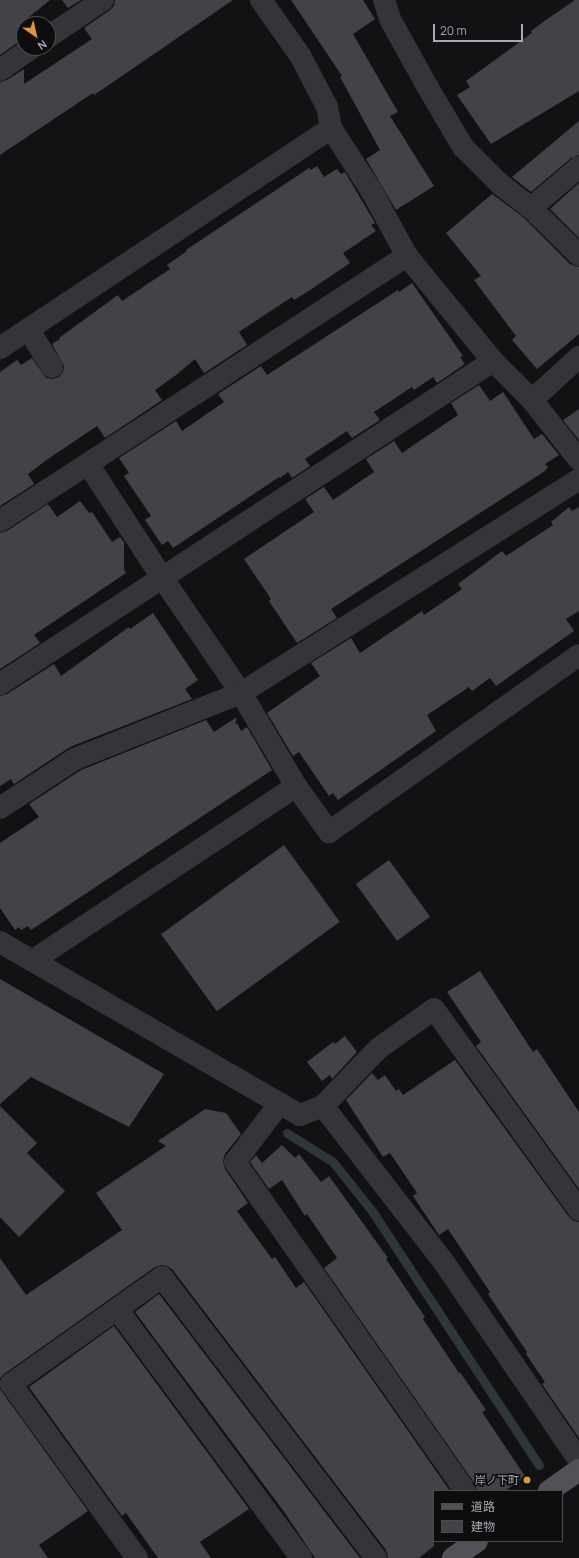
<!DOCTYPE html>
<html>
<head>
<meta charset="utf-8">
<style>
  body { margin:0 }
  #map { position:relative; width:579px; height:1558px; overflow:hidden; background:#121214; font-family:Manrope,"Noto Sans JP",sans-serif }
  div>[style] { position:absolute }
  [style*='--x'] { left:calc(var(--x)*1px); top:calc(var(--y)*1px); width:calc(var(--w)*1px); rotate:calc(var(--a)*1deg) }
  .stream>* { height:9px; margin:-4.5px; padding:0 4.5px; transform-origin:4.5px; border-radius:4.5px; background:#2d363b }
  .building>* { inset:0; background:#414346; transform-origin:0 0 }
  .minor>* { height:22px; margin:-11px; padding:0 11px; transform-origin:11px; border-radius:11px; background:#343538 }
  .major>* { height:22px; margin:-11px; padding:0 11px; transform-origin:11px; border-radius:11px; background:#505257 }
  .dots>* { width:11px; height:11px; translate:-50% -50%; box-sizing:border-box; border:2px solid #0d0d0e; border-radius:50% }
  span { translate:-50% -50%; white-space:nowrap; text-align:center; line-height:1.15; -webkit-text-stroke:3.5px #0d0d0e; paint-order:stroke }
  .poi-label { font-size:11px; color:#a5abb3 }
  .right { translate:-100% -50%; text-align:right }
  .legend { position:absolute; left:433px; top:1490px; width:130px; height:52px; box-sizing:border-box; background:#0d0d0e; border:1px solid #4a4c50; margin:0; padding:5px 7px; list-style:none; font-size:12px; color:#a5abb3 }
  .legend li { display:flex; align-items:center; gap:8px; height:20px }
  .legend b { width:20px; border:1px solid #4a4c50 }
  .north { position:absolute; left:16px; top:16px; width:40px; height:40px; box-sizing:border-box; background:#0d0d0e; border:1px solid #4a4c50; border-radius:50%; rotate:146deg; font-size:11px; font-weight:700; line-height:16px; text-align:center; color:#a5abb3 }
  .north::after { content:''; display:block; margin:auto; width:14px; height:18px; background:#de9440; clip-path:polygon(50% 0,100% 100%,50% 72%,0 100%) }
  .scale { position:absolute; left:433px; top:24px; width:90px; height:18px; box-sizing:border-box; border:2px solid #a5abb3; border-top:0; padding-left:5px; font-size:12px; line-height:14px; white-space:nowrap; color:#a5abb3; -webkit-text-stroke:3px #0d0d0e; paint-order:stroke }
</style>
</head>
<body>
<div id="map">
  <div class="stream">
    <i style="--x:287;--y:1133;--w:54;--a:32.2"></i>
    <i style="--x:333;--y:1162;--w:63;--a:51.5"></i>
    <i style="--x:372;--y:1211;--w:304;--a:56.7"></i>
  </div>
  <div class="building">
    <i style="clip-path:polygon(0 0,50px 0,24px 21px,24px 38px,0 55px)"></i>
    <i style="clip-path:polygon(62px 0,81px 0,68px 8px)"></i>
    <i style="clip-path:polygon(115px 0,233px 0,94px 95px,93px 93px,0 155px,0 82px,7px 80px,24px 69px,24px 84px,92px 39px,84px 28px,110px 10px,114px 6px)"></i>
    <i style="clip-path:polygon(291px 0,363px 0,375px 19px,353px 34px,398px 112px,390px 116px,434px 186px,396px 210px,366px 159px,380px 150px,340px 77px,342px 76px)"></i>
    <i style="clip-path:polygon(575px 0,579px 0,579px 91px,491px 144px,457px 95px,470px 87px,466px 81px,532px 33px,531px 31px,543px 22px)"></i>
    <i style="clip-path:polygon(579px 121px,579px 155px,571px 158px,531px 192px,512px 177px)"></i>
    <i style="clip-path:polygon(317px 166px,324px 177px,337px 169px,341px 174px,345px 172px,375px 223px,371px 225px,376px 231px,343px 253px,350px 263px,307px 292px,294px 300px,292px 297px,239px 332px,247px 345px,204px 373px,195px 359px,176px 375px,155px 390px,162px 400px,105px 438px,97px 426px,45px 461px,28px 474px,34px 484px,0 506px,0 372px,17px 360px,21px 365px,32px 358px,46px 378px,53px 379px,59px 377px,63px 372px,64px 366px,52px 344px,60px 339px,59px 338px,118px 295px,122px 301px,170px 269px,167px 265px,187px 251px,186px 250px,309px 168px,311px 170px)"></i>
    <i style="clip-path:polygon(579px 183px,579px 238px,550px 209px)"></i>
    <i style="clip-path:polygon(492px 194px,523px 217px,570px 264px,579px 267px,579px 334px,537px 369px,512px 340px,516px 336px,474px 280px,481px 276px,446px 233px)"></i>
    <i style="clip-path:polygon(412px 283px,463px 356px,460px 357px,465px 364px,437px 383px,433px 377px,414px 390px,412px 387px,374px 412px,380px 420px,352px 438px,347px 431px,305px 459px,310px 466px,292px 478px,288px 472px,280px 478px,279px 477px,173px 548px,168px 541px,162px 545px,145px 520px,151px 516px,124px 476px,129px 473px,119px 458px,176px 421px,182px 431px,224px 402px,218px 394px,261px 366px,267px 375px,398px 290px,399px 292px)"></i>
    <i style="clip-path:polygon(479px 385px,490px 401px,503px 392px,534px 439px,542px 434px,559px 455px,545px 464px,548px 467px,545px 471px,331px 609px,337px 618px,297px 643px,269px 601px,271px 599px,244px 559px,314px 512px,305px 499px,324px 487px,333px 500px,374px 472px,366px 459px,394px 441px,402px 453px,458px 415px,451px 403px)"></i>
    <i style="clip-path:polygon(579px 409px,579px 440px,563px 420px)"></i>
    <i style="clip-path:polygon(80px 501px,89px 513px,92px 512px,112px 542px,120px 537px,124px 542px,124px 570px,126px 573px,34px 635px,40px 643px,0 669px,0 533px,7px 531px,48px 504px,57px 517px)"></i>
    <i style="clip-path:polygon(569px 507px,572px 511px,579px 507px,579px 611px,566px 619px,574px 631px,496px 686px,490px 678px,472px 691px,469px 687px,427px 715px,436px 731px,338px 800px,333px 793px,329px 796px,299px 752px,293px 756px,267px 713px,320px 676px,311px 663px,351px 638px,360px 653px,422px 611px,424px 615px,462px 589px,458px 584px,502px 551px,506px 556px,553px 525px,551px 522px)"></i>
    <i style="clip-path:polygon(153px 613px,198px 680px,185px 689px,192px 699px,70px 747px,14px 784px,11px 779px,0 786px,0 696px,7px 694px,54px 664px,61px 676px,129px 627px,130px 629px)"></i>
    <i style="clip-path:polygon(237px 717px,235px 724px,237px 723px,241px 731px,247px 727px,272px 770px,31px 930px,28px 926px,21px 930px,19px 927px,15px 930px,0 908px,0 843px,39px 817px,29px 804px,81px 770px,206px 720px,214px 732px)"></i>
    <i style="left:284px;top:845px;width:95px;height:152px;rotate:54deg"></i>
    <i style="left:389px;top:860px;width:70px;height:41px;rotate:54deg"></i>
    <i style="clip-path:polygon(480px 971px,533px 1052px,537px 1049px,579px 1112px,579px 1189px,476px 1046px,481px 1042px,447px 992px)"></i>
    <i style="clip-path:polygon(0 979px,164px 1074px,129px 1127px,31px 1077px,0 1104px)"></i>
    <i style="clip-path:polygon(345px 1036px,357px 1052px,332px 1079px,330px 1075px,322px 1081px,307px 1062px,333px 1042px,335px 1044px)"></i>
    <i style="clip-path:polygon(455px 1060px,569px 1217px,574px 1221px,579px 1222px,579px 1438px,542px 1384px,545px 1382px,526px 1354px,527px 1352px,488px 1294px,490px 1292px,448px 1229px,439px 1235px,413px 1196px,417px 1193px,390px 1153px,383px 1157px,346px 1100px,372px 1073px,378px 1080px,385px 1075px,396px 1091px,399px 1089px,403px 1095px)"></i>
    <i style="clip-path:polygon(0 1106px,37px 1143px,27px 1153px,65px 1191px,19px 1237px,0 1217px)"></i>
    <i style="clip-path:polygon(205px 1109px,226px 1113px,241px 1134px,225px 1154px,223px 1161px,225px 1169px,248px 1203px,237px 1211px,272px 1259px,275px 1257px,296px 1288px,304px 1282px,450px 1491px,434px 1491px,434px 1546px,419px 1558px,388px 1558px,386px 1550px,172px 1269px,167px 1266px,161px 1265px,155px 1267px,4px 1374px,0 1378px,0 1258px,26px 1295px,122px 1230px,96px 1193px,166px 1146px,158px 1141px)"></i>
    <i style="clip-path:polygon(282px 1145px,295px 1158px,299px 1154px,321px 1182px,329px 1176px,388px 1258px,386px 1259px,425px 1317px,423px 1319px,459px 1373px,460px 1372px,486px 1410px,482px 1412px,525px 1476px,505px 1491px,477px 1491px,475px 1484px,324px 1268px,337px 1258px,307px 1214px,305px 1216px,282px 1180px,269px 1189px,250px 1162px,256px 1155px,262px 1163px)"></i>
    <i style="clip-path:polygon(159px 1294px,360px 1558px,315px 1558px,285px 1513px,135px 1312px)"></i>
    <i style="clip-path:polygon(114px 1326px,249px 1509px,200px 1542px,211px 1558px,158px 1558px,126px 1513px,122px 1516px,29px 1387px)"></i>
    <i style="clip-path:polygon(0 1389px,88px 1511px,39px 1545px,48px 1558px,0 1558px)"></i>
  </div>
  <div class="minor">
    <i style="--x:261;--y:0;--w:70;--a:54.9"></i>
    <i style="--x:301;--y:57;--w:56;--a:62.5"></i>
    <i style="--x:327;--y:107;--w:21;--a:79"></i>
    <i style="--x:331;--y:128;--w:74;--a:57.2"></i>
    <i style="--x:371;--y:190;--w:75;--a:61.4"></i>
    <i style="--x:407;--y:256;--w:136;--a:50.7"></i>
    <i style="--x:493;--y:361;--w:55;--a:45"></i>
    <i style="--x:532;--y:400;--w:76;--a:51.9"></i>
    <i style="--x:384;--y:0;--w:22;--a:72"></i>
    <i style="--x:391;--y:21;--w:74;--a:61"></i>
    <i style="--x:427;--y:86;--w:71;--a:59.5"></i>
    <i style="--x:463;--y:147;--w:52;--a:45"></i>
    <i style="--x:500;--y:184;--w:39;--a:38"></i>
    <i style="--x:531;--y:208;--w:67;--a:44.4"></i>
    <i style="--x:48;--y:37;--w:66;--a:-33.9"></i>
    <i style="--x:0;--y:70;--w:39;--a:-35"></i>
    <i style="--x:531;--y:208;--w:63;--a:-40.5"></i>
    <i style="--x:28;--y:329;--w:45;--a:57.7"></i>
    <i style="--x:0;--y:348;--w:397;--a:-33.6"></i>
    <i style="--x:532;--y:400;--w:64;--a:-42.5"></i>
    <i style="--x:88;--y:464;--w:137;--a:56.9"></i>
    <i style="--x:163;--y:579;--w:138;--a:55.6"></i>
    <i style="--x:241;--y:693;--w:108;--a:59.4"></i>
    <i style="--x:296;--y:786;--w:57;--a:54.3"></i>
    <i style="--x:329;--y:832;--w:306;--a:-35.3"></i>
    <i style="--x:0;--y:521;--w:486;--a:-33.1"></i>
    <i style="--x:0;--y:684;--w:589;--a:-33.23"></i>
    <i style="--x:0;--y:808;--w:90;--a:-33.2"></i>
    <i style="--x:75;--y:759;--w:179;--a:-21.7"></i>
    <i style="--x:241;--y:693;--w:400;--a:-32.3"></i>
    <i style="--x:0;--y:942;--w:346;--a:30"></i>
    <i style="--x:300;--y:1115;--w:25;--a:-21"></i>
    <i style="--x:323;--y:1106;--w:81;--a:-46"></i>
    <i style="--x:379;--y:1048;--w:67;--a:-35.3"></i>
    <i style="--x:434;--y:1009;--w:248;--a:54.2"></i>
    <i style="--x:32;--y:961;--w:317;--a:-33.5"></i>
    <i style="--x:280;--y:1103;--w:74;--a:127.3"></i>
    <i style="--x:235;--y:1162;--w:401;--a:55"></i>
    <i style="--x:323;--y:1106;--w:196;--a:52.3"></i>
    <i style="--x:443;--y:1261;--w:241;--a:55.7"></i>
    <i style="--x:117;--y:1309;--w:310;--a:53.5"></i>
    <i style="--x:137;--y:1558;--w:215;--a:-125.9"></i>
    <i style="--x:11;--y:1384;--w:185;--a:-35.3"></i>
    <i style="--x:162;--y:1277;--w:353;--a:52.7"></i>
  </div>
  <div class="major">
    <i style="--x:549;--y:1491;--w:37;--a:-35"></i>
    <i style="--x:453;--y:1558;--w:29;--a:-35"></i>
  </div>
  <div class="dots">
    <i style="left:527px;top:1480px;background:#de9440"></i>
  </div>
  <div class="poi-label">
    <span class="right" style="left:519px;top:1480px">岸ノ下町</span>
  </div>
  <ul class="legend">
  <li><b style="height:5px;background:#505257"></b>道路</li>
  <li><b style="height:11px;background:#414346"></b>建物</li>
  </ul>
  <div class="north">N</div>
  <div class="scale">20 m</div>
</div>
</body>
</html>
